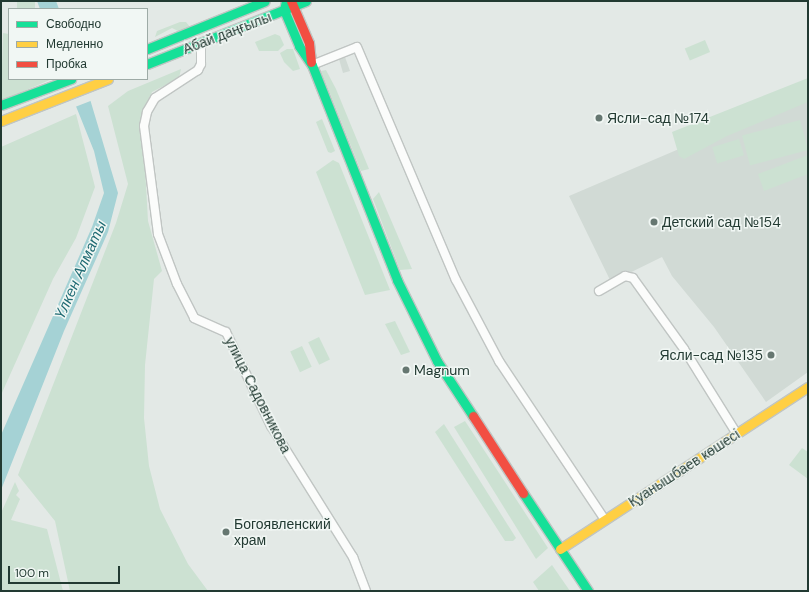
<!DOCTYPE html>
<html>
<head>
<meta charset="utf-8">
<style>
  body { margin:0 }
  #map { position:relative; width:809px; height:592px; overflow:hidden; background:#e3e9e6; font-family:"DM Sans",sans-serif }
  div>[style] { position:absolute }
  [style*='--x'] { left:calc(var(--x)*1px); top:calc(var(--y)*1px); width:calc(var(--w)*1px); rotate:calc(var(--a)*1deg) }
  .built>* { inset:0; background:#d1dad5 }
  .green>* { inset:0; background:#cce1d2; transform-origin:0 0 }
  .water>* { inset:0; background:#a5d2d5 }
  .pier>* { inset:0; background:#e3e9e6 }
  .roads { filter:drop-shadow(1px 0 #c0c5c3) drop-shadow(-1px 0 #c0c5c3) drop-shadow(0 1px #c0c5c3) drop-shadow(0 -1px #c0c5c3) }
  .street>* { height:8px; margin:-4px; padding:0 4px; transform-origin:4px; border-radius:4px; background:#fbfcfb }
  .fast>* { height:9px; margin:-4.5px; padding:0 4.5px; transform-origin:4.5px; border-radius:4.5px; background:#16e098 }
  .slow>* { height:9px; margin:-4.5px; padding:0 4.5px; transform-origin:4.5px; border-radius:4.5px; background:#ffcf43 }
  .jam>* { height:9px; margin:-4.5px; padding:0 4.5px; transform-origin:4.5px; border-radius:4.5px; background:#f24e42 }
  .dots>* { width:11px; height:11px; translate:-50% -50%; box-sizing:border-box; border:2px solid #f1f7f4; border-radius:50% }
  span { translate:-50% -50%; white-space:nowrap; text-align:center; line-height:1.15; -webkit-text-stroke:3px #f1f7f4; paint-order:stroke }
  .street-label { font-size:14px; color:#223a32 }
  .poi-label { font-size:14px; color:#223a32 }
  .left { translate:0 -50%; text-align:left }
  .right { translate:-100% -50%; text-align:right }
  .water-label { font-size:15px; color:#1f6b73; font-style:italic }
  .frame { position:absolute; inset:0; border:2px solid #223a32; pointer-events:none }
  .legend { position:absolute; left:8px; top:8px; width:140px; height:72px; box-sizing:border-box; background:#f1f7f4; border:1px solid #9eaba6; margin:0; padding:5px 7px; list-style:none; font-size:12px; color:#223a32 }
  .legend li { display:flex; align-items:center; gap:8px; height:20px }
  .legend b { width:20px; border:1px solid #9eaba6 }
  .scale { position:absolute; left:8px; top:566px; width:112px; height:18px; box-sizing:border-box; border:2px solid #223a32; border-top:0; padding-left:5px; font-size:12px; line-height:14px; white-space:nowrap; color:#223a32; -webkit-text-stroke:3px #f1f7f4; paint-order:stroke }
</style>
</head>
<body>
<div id="map">
  <div class="built">
    <i style="clip-path:polygon(345px 57px,350px 71px,343px 73px,339px 59px)"></i>
    <i style="clip-path:polygon(808px 89px,808px 372px,766px 402px,714px 327px,672px 276px,662px 257px,611px 282px,569px 196px,686px 146px)"></i>
  </div>
  <div class="green">
    <i style="left:17px;top:1px;width:18px;height:8px"></i>
    <i style="clip-path:polygon(180px 22px,186px 22px,190px 27px,180px 32px,172px 28px,155px 37px,157px 31px)"></i>
    <i style="clip-path:polygon(3px 33px,9px 34px,9px 79px,52px 79px,1px 101px)"></i>
    <i style="clip-path:polygon(275px 34px,280px 36px,284px 45px,278px 51px,259px 51px,255px 42px)"></i>
    <i style="left:705px;top:40px;width:13px;height:22px;rotate:67deg"></i>
    <i style="clip-path:polygon(287px 49px,293px 49px,300px 69px,293px 71px,284px 62px,280px 53px)"></i>
    <i style="clip-path:polygon(181px 69px,179px 78px,152px 92px,142px 113px,148px 221px,162px 271px,154px 279px,145px 365px,144px 418px,149px 466px,160px 509px,188px 564px,208px 591px,70px 591px,55px 521px,18px 475px,116px 223px,128px 184px,108px 106px,128px 91px)"></i>
    <i style="clip-path:polygon(326px 70px,336px 89px,369px 169px,361px 171px,321px 71px)"></i>
    <i style="clip-path:polygon(808px 78px,808px 102px,727px 136px,684px 159px,679px 156px,672px 132px)"></i>
    <i style="clip-path:polygon(76px 114px,95px 187px,76px 238px,53px 279px,1px 395px,1px 147px)"></i>
    <i style="clip-path:polygon(322px 119px,335px 151px,331px 153px,328px 152px,316px 122px)"></i>
    <i style="left:800px;top:120px;width:31px;height:60px;rotate:75deg"></i>
    <i style="left:739px;top:139px;width:17px;height:28px;rotate:73deg"></i>
    <i style="clip-path:polygon(808px 155px,808px 174px,764px 191px,758px 174px)"></i>
    <i style="clip-path:polygon(333px 160px,339px 163px,390px 290px,365px 295px,316px 172px)"></i>
    <i style="clip-path:polygon(379px 192px,412px 269px,400px 270px,373px 199px)"></i>
    <i style="clip-path:polygon(395px 321px,410px 352px,401px 355px,385px 324px)"></i>
    <i style="left:319px;top:337px;width:25px;height:12px;rotate:64deg"></i>
    <i style="left:302px;top:346px;width:23px;height:13px;rotate:65deg"></i>
    <i style="clip-path:polygon(465px 421px,548px 548px,536px 559px,454px 427px)"></i>
    <i style="clip-path:polygon(444px 424px,516px 538px,513px 541px,505px 541px,435px 432px)"></i>
    <i style="clip-path:polygon(802px 448px,808px 452px,808px 479px,789px 465px)"></i>
    <i style="clip-path:polygon(15px 482px,19px 491px,16px 495px,20px 499px,11px 520px,47px 529px,63px 591px,1px 591px,1px 513px)"></i>
    <i style="clip-path:polygon(552px 565px,570px 591px,539px 591px,533px 582px)"></i>
  </div>
  <div class="water">
    <i style="clip-path:polygon(37px 1px,56px 1px,59px 9px,40px 9px)"></i>
    <i style="clip-path:polygon(65px 79px,84px 79px,118px 193px,108px 232px,64px 331px,1px 490px,1px 435px,92px 227px,104px 193px,94px 151px)"></i>
  </div>
  <div class="pier">
    <i style="clip-path:polygon(63px 79px,86px 79px,93px 100px,75px 107px)"></i>
  </div>
  <div class="roads">
    <div class="street">
      <i style="--x:201;--y:43;--w:21;--a:90"></i>
      <i style="--x:201;--y:64;--w:7;--a:117"></i>
      <i style="--x:198;--y:70;--w:51;--a:146.9"></i>
      <i style="--x:155;--y:98;--w:16;--a:120"></i>
      <i style="--x:147;--y:112;--w:14;--a:102"></i>
      <i style="--x:144;--y:126;--w:109;--a:82.6"></i>
      <i style="--x:158;--y:234;--w:53;--a:69.2"></i>
      <i style="--x:177;--y:284;--w:38;--a:63"></i>
      <i style="--x:194;--y:318;--w:35;--a:24"></i>
      <i style="--x:226;--y:332;--w:104;--a:64.4"></i>
      <i style="--x:271;--y:426;--w:155;--a:58"></i>
      <i style="--x:353;--y:557;--w:36;--a:69"></i>
      <i style="--x:312;--y:65;--w:48;--a:-21.8"></i>
      <i style="--x:357;--y:47;--w:253;--a:67"></i>
      <i style="--x:456;--y:280;--w:92;--a:62"></i>
      <i style="--x:499;--y:361;--w:191;--a:56.3"></i>
      <i style="--x:599;--y:291;--w:30;--a:-30"></i>
      <i style="--x:625;--y:276;--w:8;--a:14"></i>
      <i style="--x:633;--y:278;--w:87;--a:54.3"></i>
      <i style="--x:684;--y:349;--w:100;--a:58.1"></i>
    </div>
    <div class="fast">
      <i style="--x:286;--y:1;--w:9;--a:103"></i>
      <i style="--x:284;--y:10;--w:39;--a:67"></i>
      <i style="--x:299;--y:46;--w:23;--a:56"></i>
      <i style="--x:312;--y:65;--w:231;--a:68.4"></i>
      <i style="--x:397;--y:280;--w:90;--a:63.7"></i>
      <i style="--x:437;--y:361;--w:66;--a:56.8"></i>
      <i style="--x:147;--y:49;--w:127;--a:-22.1"></i>
      <i style="--x:147;--y:64;--w:171;--a:-21.6"></i>
      <i style="--x:1;--y:105;--w:75;--a:-20.4"></i>
      <i style="--x:523;--y:493;--w:118;--a:56.4"></i>
    </div>
    <div class="slow">
      <i style="--x:1;--y:121;--w:115;--a:-21.4"></i>
      <i style="--x:560;--y:549;--w:296;--a:-33.2"></i>
    </div>
    <div class="jam">
      <i style="--x:291;--y:1;--w:46;--a:66.8"></i>
      <i style="--x:309;--y:43;--w:19;--a:84"></i>
      <i style="--x:473;--y:416;--w:92;--a:57"></i>
    </div>
  </div>
  <div class="dots">
    <i style="left:599px;top:118px;background:#667771"></i>
    <i style="left:654px;top:222px;background:#667771"></i>
    <i style="left:771px;top:355px;background:#667771"></i>
    <i style="left:406px;top:370px;background:#667771"></i>
    <i style="left:226px;top:532px;background:#667771"></i>
  </div>
  <div class="street-label">
    <span style="left:227px;top:33px;rotate:-21deg">Абай даңғылы</span>
    <span style="left:258px;top:395px;rotate:63deg">улица Садовникова</span>
    <span style="left:684px;top:468px;rotate:-33deg">Қуанышбаев көшесі</span>
  </div>
  <div class="poi-label">
    <span class="left" style="left:607px;top:118px">Ясли-сад №174</span>
    <span class="left" style="left:662px;top:222px">Детский сад №154</span>
    <span class="right" style="left:763px;top:355px">Ясли-сад №135</span>
    <span class="left" style="left:414px;top:370px">Magnum</span>
    <span class="left" style="left:234px;top:532px">Богоявленский<br>храм</span>
  </div>
  <div class="water-label">
    <span style="left:81px;top:270px;rotate:-66deg">Үлкен Алматы</span>
  </div>
  <div class="frame"></div>
  <ul class="legend">
  <li><b style="height:5px;background:#16e098"></b>Свободно</li>
  <li><b style="height:5px;background:#ffcf43"></b>Медленно</li>
  <li><b style="height:5px;background:#f24e42"></b>Пробка</li>
  </ul>
  <div class="scale">100 m</div>
</div>
</body>
</html>
